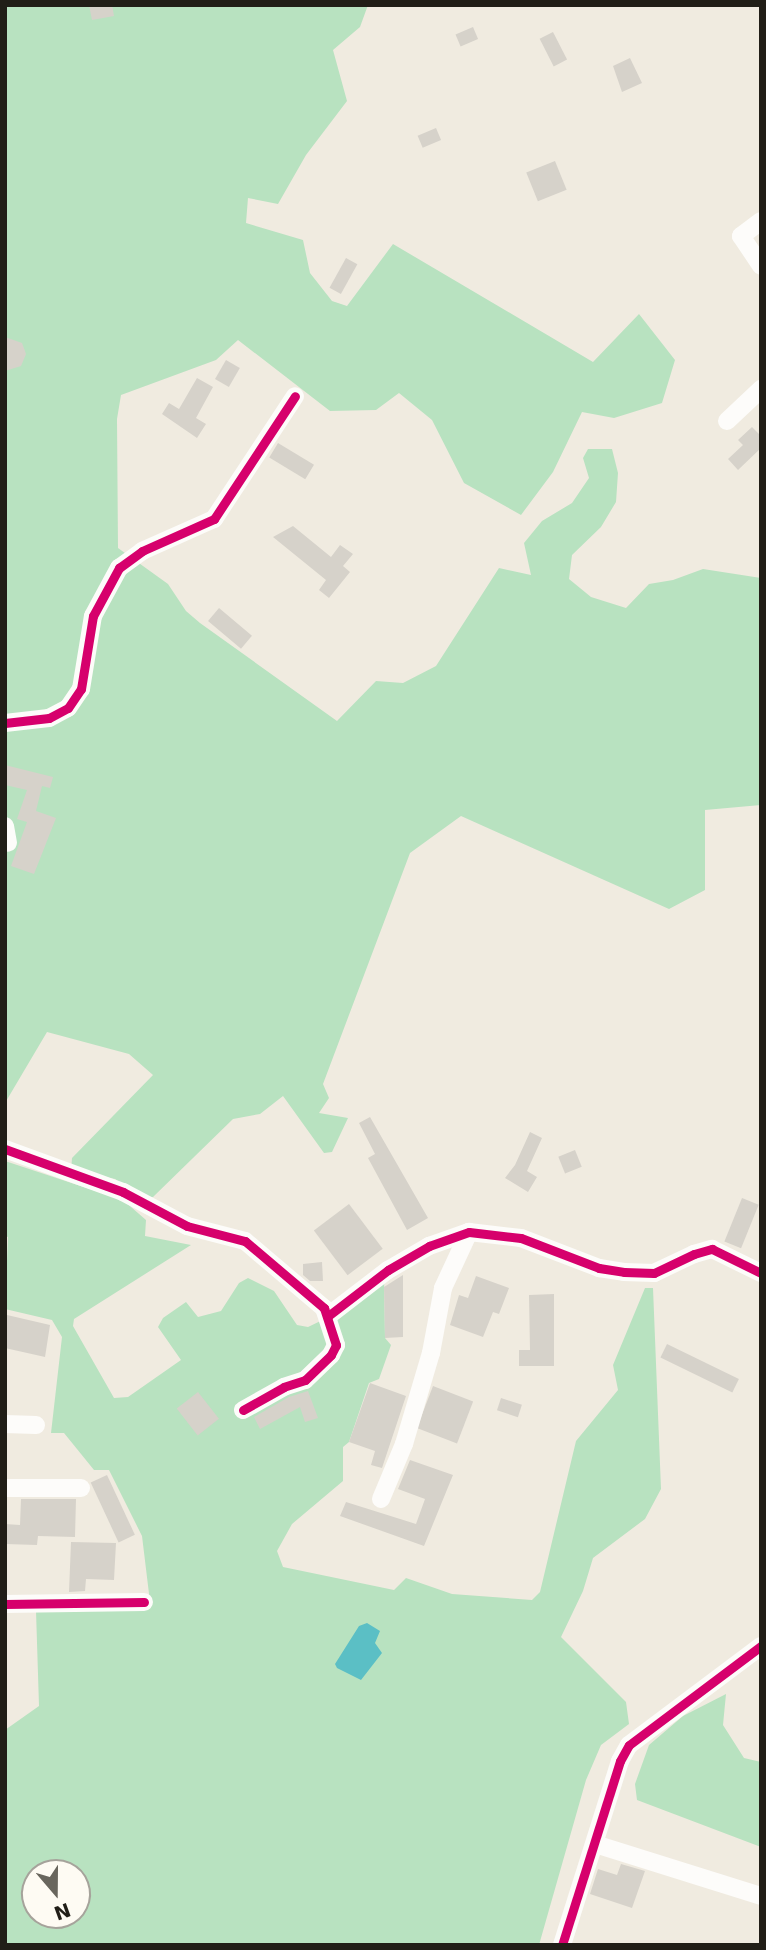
<!DOCTYPE html>
<html>
<head>
<meta charset="utf-8">
<style>
  body { margin:0 }
  #map { position:relative; width:766px; height:1950px; overflow:hidden; background:#f0ebe0; font-family:"DejaVu Sans",sans-serif }
  div>[style] { position:absolute }
  [style*='--x'] { left:calc(var(--x)*1px); top:calc(var(--y)*1px); width:calc(var(--w)*1px); rotate:calc(var(--a)*1deg) }
  .green>* { inset:0; background:#b8e2c0 }
  .water>* { inset:0; background:#5bbfc5 }
  .building>* { inset:0; background:#d6d2ca; transform-origin:0 0 }
  .minor>* { height:18px; margin:-9px; padding:0 9px; transform-origin:9px; border-radius:9px; background:#fdfcfa }
  .cycleway>* { height:9px; margin:-4.5px; padding:0 4.5px; transform-origin:4.5px; border-radius:4.5px; background:#d6006c }
  span { translate:-50% -50%; white-space:nowrap; text-align:center; line-height:1.15; -webkit-text-stroke:5px #fefbf3; paint-order:stroke }
  .frame { position:absolute; inset:0; border:7px solid #211e17; pointer-events:none }
  .north { position:absolute; left:21px; top:1859px; width:70px; height:70px; box-sizing:border-box; background:#fefbf3; border:2px solid #a6a39b; border-radius:50%; rotate:160deg; font-size:19px; font-weight:700; line-height:28px; text-align:center; color:#211e17 }
  .north::after { content:''; display:block; margin:auto; width:24px; height:32px; background:#69665d; clip-path:polygon(50% 0,100% 100%,50% 72%,0 100%) }
</style>
</head>
<body>
<div id="map">
  <div class="green">
    <i style="clip-path:polygon(5px 5px,368px 5px,360px 27px,333px 50px,347px 101px,306px 155px,278px 204px,248px 198px,246px 223px,303px 240px,310px 273px,332px 301px,347px 306px,393px 244px,593px 362px,639px 314px,675px 360px,662px 403px,614px 418px,582px 412px,553px 472px,521px 515px,464px 483px,432px 420px,399px 393px,376px 410px,330px 411px,238px 340px,216px 360px,121px 395px,117px 419px,118px 548px,168px 584px,186px 611px,200px 623px,337px 721px,376px 681px,403px 683px,436px 666px,499px 568px,531px 575px,524px 543px,542px 521px,572px 503px,589px 478px,583px 458px,588px 449px,612px 449px,618px 473px,616px 502px,601px 527px,572px 555px,569px 579px,591px 597px,626px 608px,649px 584px,673px 580px,703px 569px,761px 578px,761px 805px,705px 810px,705px 890px,669px 909px,461px 816px,410px 853px,323px 1084px,329px 1098px,319px 1113px,348px 1118px,332px 1152px,324px 1153px,283px 1096px,260px 1114px,233px 1119px,153px 1197px,143px 1198px,115px 1179px,71px 1171px,72px 1158px,153px 1075px,129px 1054px,47px 1032px,5px 1103px)"></i>
    <i style="clip-path:polygon(evenodd,5px 1161px,123px 1200px,146px 1220px,145px 1236px,191px 1245px,74px 1319px,73px 1326px,114px 1398px,128px 1397px,181px 1360px,158px 1327px,163px 1318px,186px 1302px,198px 1317px,221px 1311px,239px 1283px,248px 1278px,274px 1291px,297px 1325px,308px 1327px,333px 1315px,384px 1275px,385px 1338px,391px 1345px,379px 1379px,369px 1383px,349px 1442px,343px 1447px,343px 1481px,292px 1524px,277px 1551px,283px 1567px,394px 1590px,406px 1578px,452px 1594px,532px 1600px,540px 1592px,576px 1441px,618px 1390px,613px 1365px,645px 1288px,653px 1288px,661px 1489px,645px 1519px,593px 1558px,583px 1591px,561px 1637px,626px 1702px,629px 1724px,601px 1745px,586px 1780px,539px 1945px,5px 1945px,5px 1730px,39px 1706px,36px 1611px,150px 1602px,142px 1536px,109px 1470px,94px 1470px,64px 1433px,51px 1433px,62px 1337px,52px 1320px,5px 1309px,8px 1237px,5px 1236px,5px 1161px,35px 1873px,77px 1873px,77px 1915px,35px 1915px,35px 1873px)"></i>
    <i style="clip-path:polygon(726px 1694px,723px 1725px,744px 1758px,761px 1762px,761px 1847px,637px 1800px,635px 1784px,649px 1745px,683px 1716px)"></i>
  </div>
  <div class="water">
    <i style="clip-path:polygon(367px 1623px,380px 1631px,375px 1643px,382px 1653px,361px 1680px,337px 1668px,335px 1664px,359px 1626px)"></i>
  </div>
  <div class="building">
    <i style="clip-path:polygon(89px 5px,112px 5px,114px 16px,92px 20px)"></i>
    <i style="left:473px;top:27px;width:13px;height:19px;rotate:67deg"></i>
    <i style="left:553px;top:32px;width:31px;height:15px;rotate:63deg"></i>
    <i style="clip-path:polygon(630px 58px,642px 83px,622px 92px,613px 66px)"></i>
    <i style="left:436px;top:128px;width:13px;height:20px;rotate:67deg"></i>
    <i style="left:555px;top:161px;width:31px;height:31px;rotate:68deg"></i>
    <i style="left:346px;top:258px;width:13px;height:34px;rotate:29deg"></i>
    <i style="clip-path:polygon(5px 337px,22px 343px,26px 354px,21px 366px,5px 371px)"></i>
    <i style="left:226px;top:360px;width:16px;height:22px;rotate:30deg"></i>
    <i style="clip-path:polygon(197px 378px,213px 387px,196px 418px,206px 424px,197px 438px,162px 414px,169px 403px,179px 409px)"></i>
    <i style="clip-path:polygon(752px 427px,761px 436px,761px 448px,738px 470px,728px 459px,743px 445px,738px 440px)"></i>
    <i style="left:278px;top:443px;width:42px;height:17px;rotate:31deg"></i>
    <i style="clip-path:polygon(293px 526px,331px 557px,340px 545px,353px 554px,343px 566px,350px 572px,329px 598px,319px 590px,326px 580px,273px 537px)"></i>
    <i style="left:219px;top:608px;width:43px;height:17px;rotate:40deg"></i>
    <i style="clip-path:polygon(5px 765px,53px 777px,50px 788px,42px 786px,36px 811px,56px 818px,34px 874px,11px 866px,27px 822px,17px 819px,27px 790px,5px 785px)"></i>
    <i style="clip-path:polygon(370px 1117px,428px 1218px,407px 1230px,368px 1158px,375px 1154px,359px 1123px)"></i>
    <i style="clip-path:polygon(530px 1132px,542px 1138px,527px 1171px,537px 1177px,528px 1192px,505px 1178px,515px 1165px)"></i>
    <i style="left:575px;top:1150px;width:18px;height:18px;rotate:68deg"></i>
    <i style="left:742px;top:1198px;width:18px;height:47px;rotate:22deg"></i>
    <i style="left:349px;top:1204px;width:56px;height:44px;rotate:53deg"></i>
    <i style="clip-path:polygon(322px 1262px,323px 1281px,310px 1281px,303px 1275px,303px 1264px)"></i>
    <i style="clip-path:polygon(403px 1275px,403px 1337px,385px 1338px,384px 1287px)"></i>
    <i style="clip-path:polygon(476px 1276px,509px 1288px,499px 1314px,493px 1312px,483px 1337px,450px 1325px,459px 1295px,468px 1298px)"></i>
    <i style="clip-path:polygon(554px 1294px,554px 1366px,519px 1366px,519px 1350px,530px 1350px,529px 1295px)"></i>
    <i style="clip-path:polygon(7px 1315px,50px 1325px,45px 1357px,5px 1348px)"></i>
    <i style="left:667px;top:1344px;width:80px;height:15px;rotate:26deg"></i>
    <i style="clip-path:polygon(370px 1383px,406px 1396px,382px 1468px,371px 1465px,375px 1451px,349px 1442px)"></i>
    <i style="left:433px;top:1386px;width:43px;height:45px;rotate:21deg"></i>
    <i style="clip-path:polygon(308px 1391px,318px 1418px,305px 1422px,300px 1407px,260px 1429px,254px 1417px,289px 1397px)"></i>
    <i style="left:198px;top:1392px;width:34px;height:27px;rotate:52deg"></i>
    <i style="left:501px;top:1398px;width:22px;height:13px;rotate:18deg"></i>
    <i style="clip-path:polygon(410px 1460px,453px 1475px,424px 1546px,340px 1516px,346px 1502px,416px 1524px,425px 1499px,398px 1489px)"></i>
    <i style="left:107px;top:1475px;width:66px;height:18px;rotate:65deg"></i>
    <i style="clip-path:polygon(21px 1499px,76px 1499px,75px 1537px,38px 1536px,37px 1545px,5px 1544px,5px 1524px,20px 1525px)"></i>
    <i style="clip-path:polygon(71px 1542px,116px 1543px,114px 1580px,86px 1579px,85px 1591px,69px 1592px)"></i>
    <i style="clip-path:polygon(621px 1864px,645px 1871px,632px 1908px,590px 1894px,598px 1869px,617px 1875px)"></i>
  </div>
  <div class="minor">
    <i style="--x:761;--y:221;--w:25;--a:143"></i>
    <i style="--x:741;--y:236;--w:36;--a:56"></i>
    <i style="--x:727;--y:421;--w:47;--a:-43.3"></i>
    <i style="--x:5;--y:723;--w:44;--a:-6.5"></i>
    <i style="--x:49;--y:718;--w:21;--a:-28"></i>
    <i style="--x:68;--y:708;--w:23;--a:-56"></i>
    <i style="--x:81;--y:689;--w:74;--a:-80.7"></i>
    <i style="--x:93;--y:616;--w:55;--a:-61.6"></i>
    <i style="--x:119;--y:568;--w:29;--a:-36"></i>
    <i style="--x:142;--y:551;--w:79;--a:-24"></i>
    <i style="--x:214;--y:519;--w:147;--a:-56.6"></i>
    <i style="--x:5;--y:826;--w:17;--a:80"></i>
    <i style="--x:5;--y:1149;--w:126;--a:20"></i>
    <i style="--x:123;--y:1192;--w:72;--a:28"></i>
    <i style="--x:187;--y:1226;--w:60;--a:14.5"></i>
    <i style="--x:245;--y:1241;--w:104;--a:40.3"></i>
    <i style="--x:324;--y:1308;--w:39;--a:72"></i>
    <i style="--x:336;--y:1345;--w:11;--a:117"></i>
    <i style="--x:331;--y:1355;--w:36;--a:136"></i>
    <i style="--x:305;--y:1380;--w:22;--a:162"></i>
    <i style="--x:284;--y:1387;--w:47;--a:150.7"></i>
    <i style="--x:328;--y:1316;--w:76;--a:-37.5"></i>
    <i style="--x:388;--y:1270;--w:48;--a:-30.3"></i>
    <i style="--x:429;--y:1246;--w:42;--a:-19.3"></i>
    <i style="--x:469;--y:1232;--w:52;--a:6.6"></i>
    <i style="--x:521;--y:1238;--w:84;--a:21"></i>
    <i style="--x:599;--y:1268;--w:25;--a:9"></i>
    <i style="--x:624;--y:1272;--w:30;--a:2"></i>
    <i style="--x:654;--y:1273;--w:44;--a:-25.4"></i>
    <i style="--x:694;--y:1254;--w:19;--a:-16"></i>
    <i style="--x:712;--y:1249;--w:55;--a:26.1"></i>
    <i style="--x:5;--y:1424;--w:31;--a:2"></i>
    <i style="--x:5;--y:1488;--w:76;--a:0"></i>
    <i style="--x:381;--y:1499;--w:60;--a:-67.3"></i>
    <i style="--x:404;--y:1444;--w:95;--a:-73.5"></i>
    <i style="--x:431;--y:1353;--w:66;--a:-79.5"></i>
    <i style="--x:443;--y:1288;--w:62;--a:-65.1"></i>
    <i style="--x:5;--y:1604;--w:139;--a:-0.8"></i>
    <i style="--x:595;--y:1844;--w:174;--a:17.4"></i>
    <i style="--x:562;--y:1945;--w:193;--a:-72.5"></i>
    <i style="--x:620;--y:1761;--w:18;--a:-61"></i>
    <i style="--x:629;--y:1745;--w:165;--a:-36.9"></i>
  </div>
  <div class="cycleway">
    <i style="--x:5;--y:723;--w:44;--a:-6.5"></i>
    <i style="--x:49;--y:718;--w:21;--a:-28"></i>
    <i style="--x:68;--y:708;--w:23;--a:-56"></i>
    <i style="--x:81;--y:689;--w:74;--a:-80.7"></i>
    <i style="--x:93;--y:616;--w:55;--a:-61.6"></i>
    <i style="--x:119;--y:568;--w:29;--a:-36"></i>
    <i style="--x:142;--y:551;--w:79;--a:-24"></i>
    <i style="--x:214;--y:519;--w:147;--a:-56.6"></i>
    <i style="--x:5;--y:1149;--w:126;--a:20"></i>
    <i style="--x:123;--y:1192;--w:72;--a:28"></i>
    <i style="--x:187;--y:1226;--w:60;--a:14.5"></i>
    <i style="--x:245;--y:1241;--w:104;--a:40.3"></i>
    <i style="--x:324;--y:1308;--w:39;--a:72"></i>
    <i style="--x:336;--y:1345;--w:11;--a:117"></i>
    <i style="--x:331;--y:1355;--w:36;--a:136"></i>
    <i style="--x:305;--y:1380;--w:22;--a:162"></i>
    <i style="--x:284;--y:1387;--w:47;--a:150.7"></i>
    <i style="--x:328;--y:1316;--w:76;--a:-37.5"></i>
    <i style="--x:388;--y:1270;--w:48;--a:-30.3"></i>
    <i style="--x:429;--y:1246;--w:42;--a:-19.3"></i>
    <i style="--x:469;--y:1232;--w:52;--a:6.6"></i>
    <i style="--x:521;--y:1238;--w:84;--a:21"></i>
    <i style="--x:599;--y:1268;--w:25;--a:9"></i>
    <i style="--x:624;--y:1272;--w:30;--a:2"></i>
    <i style="--x:654;--y:1273;--w:44;--a:-25.4"></i>
    <i style="--x:694;--y:1254;--w:19;--a:-16"></i>
    <i style="--x:712;--y:1249;--w:55;--a:26.1"></i>
    <i style="--x:5;--y:1604;--w:139;--a:-0.8"></i>
    <i style="--x:562;--y:1945;--w:193;--a:-72.5"></i>
    <i style="--x:620;--y:1761;--w:18;--a:-61"></i>
    <i style="--x:629;--y:1745;--w:165;--a:-36.9"></i>
  </div>
  <div class="frame"></div>
  <div class="north">N</div>
</div>
</body>
</html>
